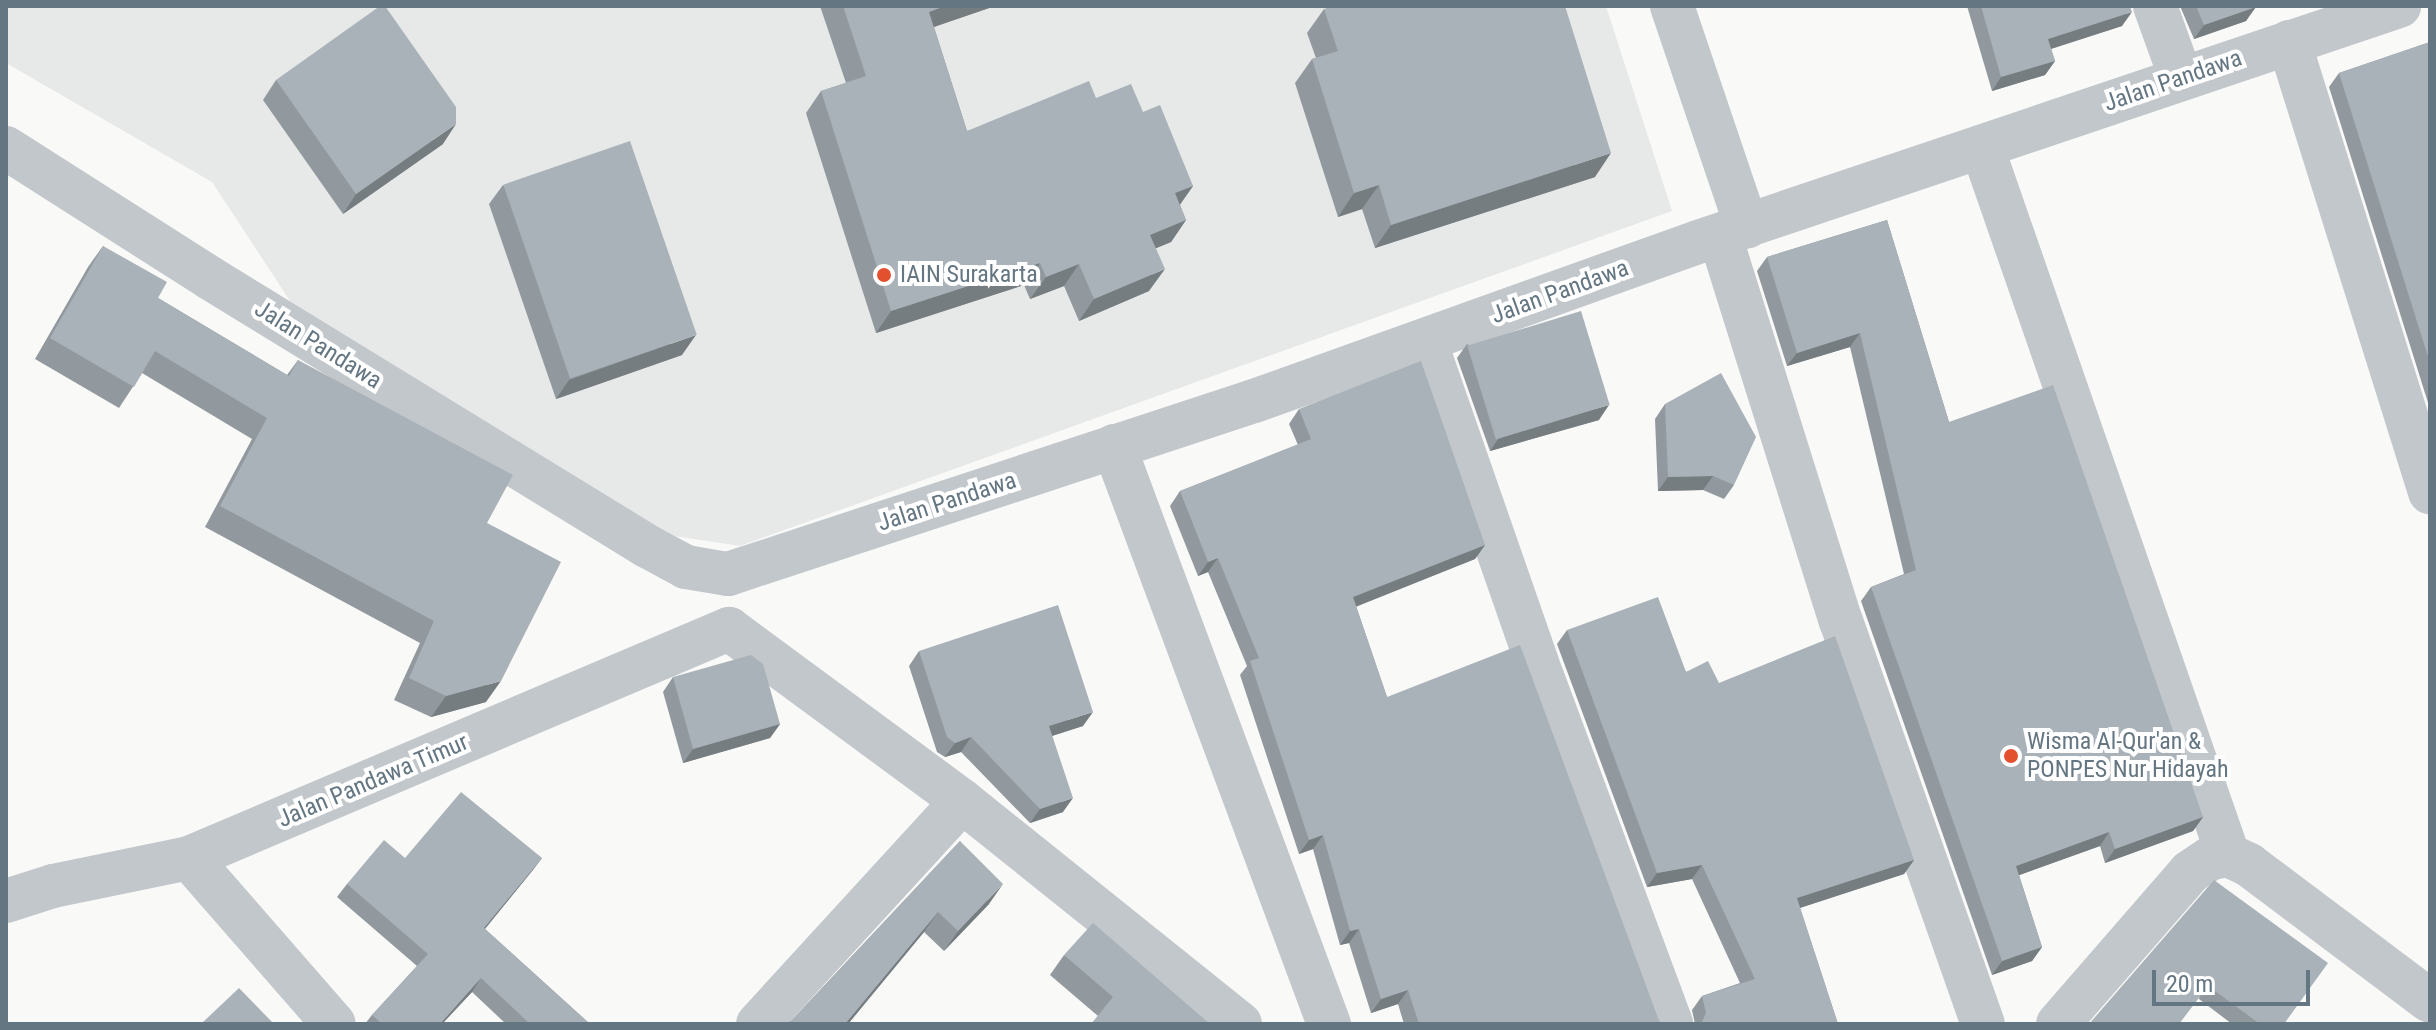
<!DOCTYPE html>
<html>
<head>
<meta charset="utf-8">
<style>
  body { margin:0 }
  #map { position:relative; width:2436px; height:1030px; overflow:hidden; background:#f9f9f7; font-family:"Roboto Condensed",sans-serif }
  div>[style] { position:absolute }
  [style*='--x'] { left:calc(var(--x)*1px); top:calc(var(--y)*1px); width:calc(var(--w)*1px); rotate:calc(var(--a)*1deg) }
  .built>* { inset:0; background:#e7e8e8 }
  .minor>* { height:44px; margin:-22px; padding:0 22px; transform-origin:22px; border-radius:22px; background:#c2c7cb }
  .wall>* { inset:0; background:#91999e }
  .shaded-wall>* { inset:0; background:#767d81 }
  .building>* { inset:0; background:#a9b2b8; transform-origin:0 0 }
  .dots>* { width:22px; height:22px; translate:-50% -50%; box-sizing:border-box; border:4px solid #fff; border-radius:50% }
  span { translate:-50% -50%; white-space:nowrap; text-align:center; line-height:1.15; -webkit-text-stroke:8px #fff; paint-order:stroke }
  .street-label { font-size:24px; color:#647682 }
  .poi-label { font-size:24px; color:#647682 }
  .left { translate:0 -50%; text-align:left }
  .frame { position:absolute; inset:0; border:8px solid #647682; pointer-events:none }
  .scale { position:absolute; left:2152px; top:970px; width:158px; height:36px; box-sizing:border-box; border:4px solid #647682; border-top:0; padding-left:10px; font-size:24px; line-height:28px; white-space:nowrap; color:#647682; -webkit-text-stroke:6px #fff; paint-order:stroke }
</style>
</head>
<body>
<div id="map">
  <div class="built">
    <i style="clip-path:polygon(6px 6px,1606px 6px,1672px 211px,740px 546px,622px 528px,315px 339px,212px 182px,6px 63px)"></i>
  </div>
  <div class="minor">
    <i style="--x:1672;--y:6;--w:233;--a:71.3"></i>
    <i style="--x:2155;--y:6;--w:77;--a:70.1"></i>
    <i style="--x:2289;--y:42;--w:472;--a:72.6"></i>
    <i style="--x:1982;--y:147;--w:750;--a:70.84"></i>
    <i style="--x:6;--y:148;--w:242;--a:32.5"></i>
    <i style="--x:210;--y:278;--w:513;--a:31.52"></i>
    <i style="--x:647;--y:546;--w:44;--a:28.3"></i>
    <i style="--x:686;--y:567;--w:43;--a:9.5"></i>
    <i style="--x:728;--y:574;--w:554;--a:-18.21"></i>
    <i style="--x:1254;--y:401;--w:472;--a:-19.7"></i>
    <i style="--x:1698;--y:242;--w:740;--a:-18.61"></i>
    <i style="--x:1720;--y:236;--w:404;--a:72.6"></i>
    <i style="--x:1841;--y:621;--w:427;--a:70.6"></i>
    <i style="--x:1425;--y:341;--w:358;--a:70.8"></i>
    <i style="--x:1543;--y:679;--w:368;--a:69.6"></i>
    <i style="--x:1114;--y:446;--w:617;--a:69.6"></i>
    <i style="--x:729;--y:629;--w:290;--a:36.4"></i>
    <i style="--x:962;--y:801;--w:356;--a:38.7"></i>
    <i style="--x:189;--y:858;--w:220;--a:48.9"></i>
    <i style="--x:6;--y:901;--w:49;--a:-17.7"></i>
    <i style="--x:53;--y:886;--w:139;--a:-11.6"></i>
    <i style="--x:189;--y:858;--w:587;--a:-22.98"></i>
    <i style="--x:758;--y:1024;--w:302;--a:-47.5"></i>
    <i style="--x:2058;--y:1024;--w:201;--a:-49"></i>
    <i style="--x:2190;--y:872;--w:25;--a:-34"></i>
    <i style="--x:2211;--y:858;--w:17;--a:-10"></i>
    <i style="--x:2228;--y:855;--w:23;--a:25"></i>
    <i style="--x:2249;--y:865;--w:226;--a:36.9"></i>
  </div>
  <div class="wall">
    <i style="clip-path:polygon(820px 6px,995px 6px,934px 27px,967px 131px,1096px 98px,1143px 112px,1193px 186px,1180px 205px,1186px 220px,1171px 242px,1156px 248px,1149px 291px,1079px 321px,1064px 286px,1030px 299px,1024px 285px,876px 333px,806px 113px,821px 91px,846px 83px)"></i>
    <i style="clip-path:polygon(1967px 6px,2130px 6px,2122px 26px,2051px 49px,2055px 61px,2045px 75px,1992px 91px)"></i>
    <i style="clip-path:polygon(2180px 6px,2255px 6px,2246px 21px,2194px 39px)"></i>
    <i style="clip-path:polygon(1324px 9px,1595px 177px,1375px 248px,1362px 209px,1338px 217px,1295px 83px,1312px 59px,1316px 58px,1307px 33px)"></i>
    <i style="clip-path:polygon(2430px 42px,2430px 409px,2329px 87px,2339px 73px)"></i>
    <i style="clip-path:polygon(276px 80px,443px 144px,343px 214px,263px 100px)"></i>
    <i style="clip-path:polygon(503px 185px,682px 355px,556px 399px,489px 204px)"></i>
    <i style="clip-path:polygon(1887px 220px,1949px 422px,2203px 817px,2193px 831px,2105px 863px,2100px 846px,2019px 875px,2042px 947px,2032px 961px,1992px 975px,1861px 601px,1871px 587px,1904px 574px,1850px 347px,1787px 366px,1757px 271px,1767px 257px)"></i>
    <i style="clip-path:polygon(103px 246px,158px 298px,287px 375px,298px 360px,487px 523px,486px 702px,431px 717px,394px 700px,420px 643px,205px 527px,252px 439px,142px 373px,119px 408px,35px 359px,88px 267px)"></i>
    <i style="clip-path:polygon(1467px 344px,1599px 420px,1490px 451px,1457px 358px)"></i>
    <i style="clip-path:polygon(1665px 404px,1734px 485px,1724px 499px,1703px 490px,1658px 491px,1655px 419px)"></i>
    <i style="clip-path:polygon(1299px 409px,1485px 545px,1475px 559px,1356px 606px,1387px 697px,1661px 1024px,1404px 1024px,1398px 1004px,1371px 1013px,1349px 943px,1340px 945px,1313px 849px,1299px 854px,1240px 675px,1247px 666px,1208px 572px,1198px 576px,1170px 506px,1180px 491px,1298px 445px,1289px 424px)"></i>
    <i style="clip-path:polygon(1567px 630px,1719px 683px,1914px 860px,1904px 874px,1800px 908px,1838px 1024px,1695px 1024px,1692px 1010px,1702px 996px,1740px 983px,1692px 879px,1647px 887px,1557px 644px)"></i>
    <i style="clip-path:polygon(919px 651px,1083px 726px,1052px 736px,1063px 812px,1030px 823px,961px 752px,945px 757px,937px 752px,909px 666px)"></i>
    <i style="clip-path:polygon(673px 677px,780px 724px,770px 738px,683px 763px,663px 692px)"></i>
    <i style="clip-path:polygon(960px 841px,989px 904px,944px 951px,924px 932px,848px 1024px,785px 1024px,791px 1021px)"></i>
    <i style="clip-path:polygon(405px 858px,542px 858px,532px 871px,485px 929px,590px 1024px,506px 1024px,472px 992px,442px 1024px,365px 1024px,372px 1015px,417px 966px,337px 897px,347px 884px)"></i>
    <i style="clip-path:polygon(2214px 880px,2284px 1024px,2232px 1024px,2199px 999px)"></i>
    <i style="clip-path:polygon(1064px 955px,1210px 1024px,1098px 1016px,1050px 975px)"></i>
  </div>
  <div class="shaded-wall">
    <i style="clip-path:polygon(945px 6px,995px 6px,913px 34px,929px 12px)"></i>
    <i style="clip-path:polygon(2256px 7px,2246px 21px,2194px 39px,2204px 25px)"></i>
    <i style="clip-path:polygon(2132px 12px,2122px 26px,2038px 53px,2048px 39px)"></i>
    <i style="clip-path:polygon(2055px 61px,2045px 75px,1992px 91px,2001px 77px)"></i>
    <i style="clip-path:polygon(456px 124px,443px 144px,343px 214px,356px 194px)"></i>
    <i style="clip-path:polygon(1611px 153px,1595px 177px,1375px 248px,1391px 225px)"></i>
    <i style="clip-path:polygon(1379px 185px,1362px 209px,1338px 217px,1354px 193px)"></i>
    <i style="clip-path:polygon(1193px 186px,1177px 208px,1175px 193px)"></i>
    <i style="clip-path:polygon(1186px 220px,1171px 242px,1135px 257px,1150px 235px)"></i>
    <i style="clip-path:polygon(1040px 263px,1024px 285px,876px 333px,891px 311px)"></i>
    <i style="clip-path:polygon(1079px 264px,1064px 286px,1030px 299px,1046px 277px)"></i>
    <i style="clip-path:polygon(1165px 269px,1149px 291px,1079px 321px,1094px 299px)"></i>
    <i style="clip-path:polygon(1860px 333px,1850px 347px,1787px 366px,1797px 353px)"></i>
    <i style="clip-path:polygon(696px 335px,682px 355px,556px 399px,569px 380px)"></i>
    <i style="clip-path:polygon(1609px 405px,1599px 420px,1490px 451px,1500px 436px)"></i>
    <i style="clip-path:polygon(1713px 476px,1703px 490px,1658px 491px,1668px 477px)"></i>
    <i style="clip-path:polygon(1485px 545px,1475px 559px,1343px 612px,1353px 597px)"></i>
    <i style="clip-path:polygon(1218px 558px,1208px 572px,1198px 576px,1208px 562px)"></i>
    <i style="clip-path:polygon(501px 681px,486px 702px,431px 717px,446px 696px)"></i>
    <i style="clip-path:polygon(1093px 712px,1083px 726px,1039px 740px,1049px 726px)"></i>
    <i style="clip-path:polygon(780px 724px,770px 738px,683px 763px,693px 749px)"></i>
    <i style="clip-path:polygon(971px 737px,961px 752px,945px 757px,955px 743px)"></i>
    <i style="clip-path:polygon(1073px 798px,1063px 812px,1030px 823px,1040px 809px)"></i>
    <i style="clip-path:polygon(2203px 817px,2193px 831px,2105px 863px,2115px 849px)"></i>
    <i style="clip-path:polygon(2109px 832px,2100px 846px,2006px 880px,2016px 866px)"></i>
    <i style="clip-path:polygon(1323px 835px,1313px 849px,1299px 854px,1309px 840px)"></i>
    <i style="clip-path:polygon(542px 858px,532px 871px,474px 942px,484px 928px)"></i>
    <i style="clip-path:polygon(1914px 860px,1904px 874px,1787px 912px,1797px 898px)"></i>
    <i style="clip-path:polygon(1702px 865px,1692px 879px,1647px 887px,1657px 873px)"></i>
    <i style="clip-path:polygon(1003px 884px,989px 904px,944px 951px,958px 931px)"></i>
    <i style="clip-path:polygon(938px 912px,924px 932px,848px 1024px,845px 1024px)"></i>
    <i style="clip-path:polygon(1359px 929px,1349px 943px,1340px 945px,1350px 931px)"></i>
    <i style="clip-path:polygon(2042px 947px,2032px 961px,1992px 975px,2002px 961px)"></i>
    <i style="clip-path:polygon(481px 978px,472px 992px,442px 1024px,440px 1024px)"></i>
    <i style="clip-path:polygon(1408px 990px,1398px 1004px,1371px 1013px,1381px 999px)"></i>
  </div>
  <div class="building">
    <i style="clip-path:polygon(380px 6px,385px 6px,456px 107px,456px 124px,356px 194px,276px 80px)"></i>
    <i style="clip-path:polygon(843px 6px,945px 6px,929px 12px,967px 131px,1089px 81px,1096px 98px,1131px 84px,1143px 112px,1160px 105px,1193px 186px,1175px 193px,1186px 220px,1150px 235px,1165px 269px,1094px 299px,1079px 264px,1046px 277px,1040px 263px,891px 311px,821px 91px,866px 76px)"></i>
    <i style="clip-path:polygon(1333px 6px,1565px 6px,1611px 153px,1391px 225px,1379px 185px,1354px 193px,1312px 59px,1338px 51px,1324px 9px)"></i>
    <i style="clip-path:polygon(1981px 6px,2130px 6px,2132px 12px,2048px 39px,2055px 61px,2001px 77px)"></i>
    <i style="clip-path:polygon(2196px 6px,2255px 6px,2256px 7px,2204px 25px)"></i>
    <i style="clip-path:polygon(2430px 42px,2430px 363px,2339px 73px)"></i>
    <i style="left:630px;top:141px;width:205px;height:134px;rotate:71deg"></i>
    <i style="clip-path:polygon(1887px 220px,1949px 422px,2053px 385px,2203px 817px,2115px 849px,2109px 832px,2016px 866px,2042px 947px,2002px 961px,1871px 587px,1916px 570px,1860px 333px,1797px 353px,1767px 257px)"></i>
    <i style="clip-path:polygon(103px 246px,167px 282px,158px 298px,289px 376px,298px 360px,513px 475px,487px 523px,561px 562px,501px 681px,446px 696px,409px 678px,434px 621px,220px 506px,267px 418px,155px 351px,134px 387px,50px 338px)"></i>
    <i style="left:1581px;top:311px;width:98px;height:119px;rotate:73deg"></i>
    <i style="clip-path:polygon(1421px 361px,1485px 545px,1353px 597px,1387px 697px,1520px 645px,1658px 1018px,1661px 1024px,1419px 1024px,1408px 990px,1381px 999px,1359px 929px,1350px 931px,1323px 835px,1309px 840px,1250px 661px,1259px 658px,1218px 558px,1208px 562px,1180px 491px,1311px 439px,1299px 409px)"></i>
    <i style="clip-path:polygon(1721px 373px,1756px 437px,1734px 485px,1713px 476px,1668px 477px,1665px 404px)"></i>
    <i style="clip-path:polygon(1658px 597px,1686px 672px,1708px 661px,1719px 683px,1835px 636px,1914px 860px,1797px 898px,1838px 1024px,1701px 1024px,1706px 1013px,1702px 996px,1755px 979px,1702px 865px,1657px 873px,1567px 630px)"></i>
    <i style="clip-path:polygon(1058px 605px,1093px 712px,1049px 726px,1073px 798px,1040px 809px,971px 737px,955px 743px,947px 737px,919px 651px)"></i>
    <i style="clip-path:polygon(751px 655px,763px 664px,780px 724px,693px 749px,673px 677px)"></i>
    <i style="clip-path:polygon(461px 792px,542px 858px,484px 928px,590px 1024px,530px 1024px,481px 978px,440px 1024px,382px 1024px,372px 1015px,428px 954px,347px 884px,384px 840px,405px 858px)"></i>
    <i style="clip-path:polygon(960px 841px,1003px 884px,958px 931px,938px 912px,845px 1024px,785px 1024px,791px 1021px)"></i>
    <i style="clip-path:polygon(2214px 880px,2328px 963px,2284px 1024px,2260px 1024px,2208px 986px,2179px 1024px,2089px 1024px)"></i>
    <i style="clip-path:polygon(1093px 923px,1210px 1024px,1091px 1024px,1113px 997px,1064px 955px)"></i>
    <i style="clip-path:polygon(239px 988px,274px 1024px,201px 1024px)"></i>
  </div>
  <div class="dots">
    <i style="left:884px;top:275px;background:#e2502e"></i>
    <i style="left:2011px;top:756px;background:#e2502e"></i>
  </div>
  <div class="street-label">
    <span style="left:2173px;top:81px;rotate:-19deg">Jalan Pandawa</span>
    <span style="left:1560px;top:292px;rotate:-20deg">Jalan Pandawa</span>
    <span style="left:318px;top:345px;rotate:32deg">Jalan Pandawa</span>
    <span style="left:947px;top:502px;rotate:-18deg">Jalan Pandawa</span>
    <span style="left:373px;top:781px;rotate:-23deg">Jalan Pandawa Timur</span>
  </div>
  <div class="poi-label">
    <span class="left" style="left:900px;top:275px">IAIN Surakarta</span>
    <span class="left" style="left:2027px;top:756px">Wisma Al-Qur'an &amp;<br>PONPES Nur Hidayah</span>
  </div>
  <div class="frame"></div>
  <div class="scale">20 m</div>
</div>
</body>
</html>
